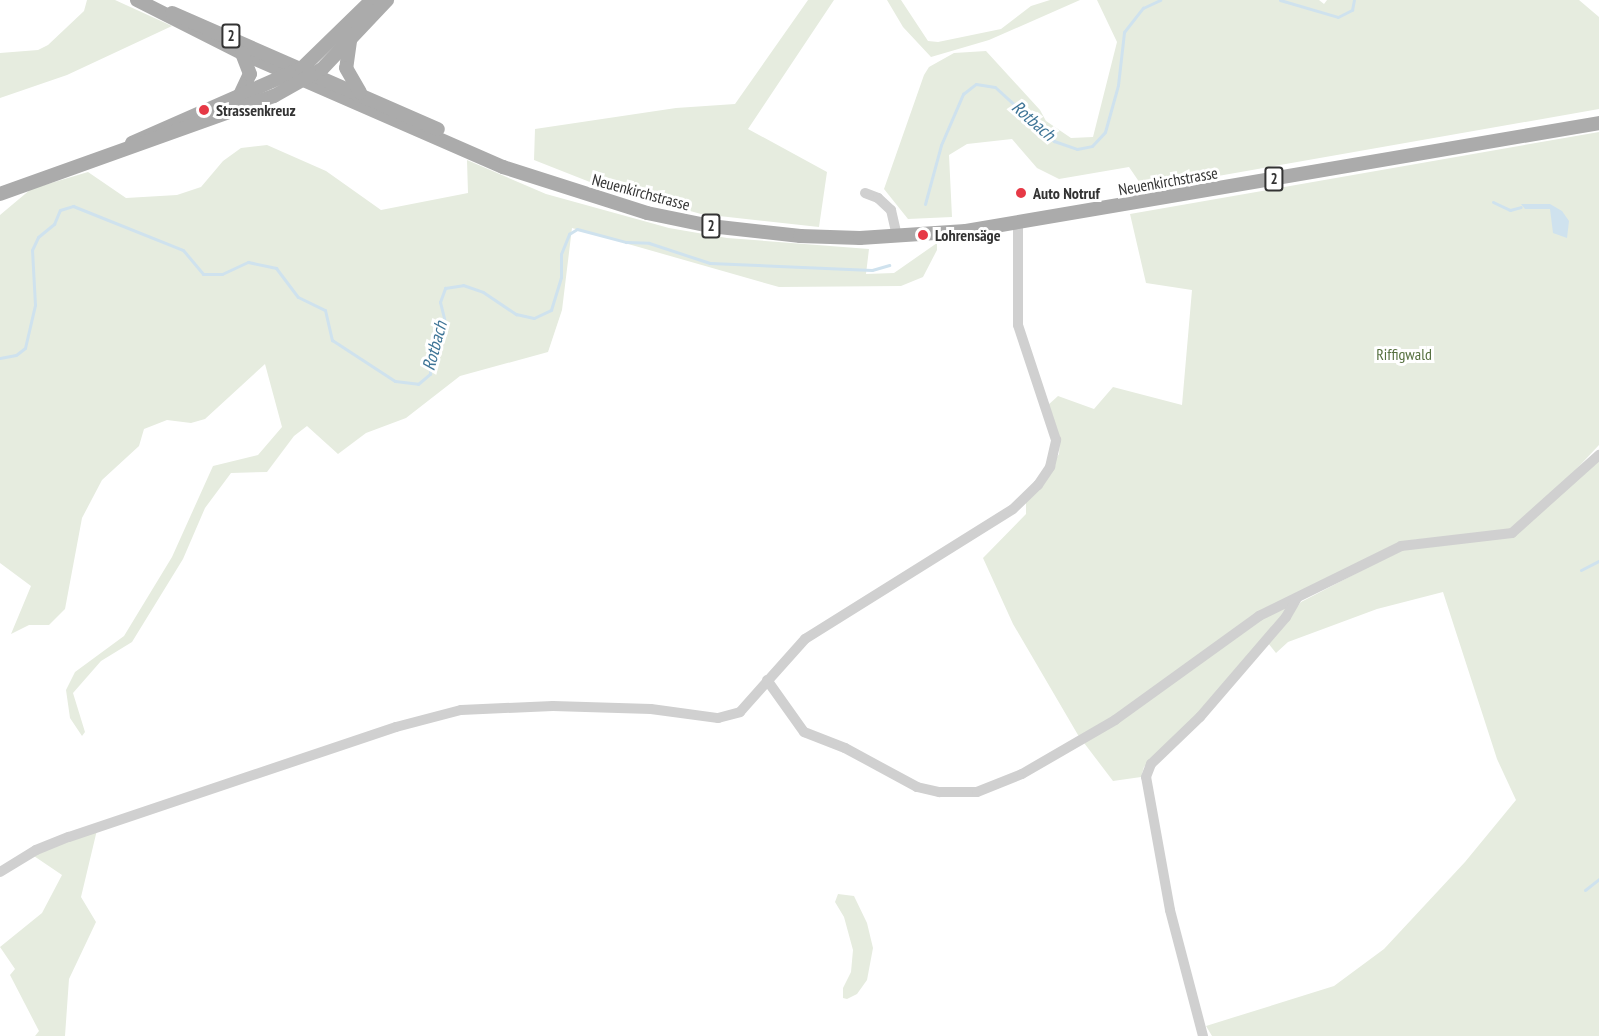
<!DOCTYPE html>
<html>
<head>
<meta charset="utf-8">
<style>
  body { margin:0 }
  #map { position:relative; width:1599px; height:1036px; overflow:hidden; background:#fff; font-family:"PT Sans Narrow",sans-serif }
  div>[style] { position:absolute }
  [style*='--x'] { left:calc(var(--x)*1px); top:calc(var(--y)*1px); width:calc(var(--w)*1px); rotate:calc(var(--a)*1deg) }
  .green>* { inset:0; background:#e6ecdf }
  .water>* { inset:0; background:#cfe2ee }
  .stream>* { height:3px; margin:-1.5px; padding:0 1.5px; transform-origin:1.5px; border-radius:1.5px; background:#cfe2ee }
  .minor>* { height:10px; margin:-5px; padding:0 5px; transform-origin:5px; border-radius:5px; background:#d0d0d0 }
  .major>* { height:14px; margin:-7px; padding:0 7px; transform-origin:7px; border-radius:7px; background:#ababab }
  .dots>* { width:16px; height:16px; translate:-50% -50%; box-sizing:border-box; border:3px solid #fff; border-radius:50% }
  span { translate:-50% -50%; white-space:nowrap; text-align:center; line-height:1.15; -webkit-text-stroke:6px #fff; paint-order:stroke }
  .shield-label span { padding:2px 4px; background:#fff; border:2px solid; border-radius:4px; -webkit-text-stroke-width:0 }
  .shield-label { font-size:15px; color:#333; font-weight:700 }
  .poi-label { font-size:16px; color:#333; font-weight:700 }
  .left { translate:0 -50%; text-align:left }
  .street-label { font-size:16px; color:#333 }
  .park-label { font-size:16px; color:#56703f }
  .water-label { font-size:18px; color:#3f7597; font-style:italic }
</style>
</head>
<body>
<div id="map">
  <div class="green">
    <i style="clip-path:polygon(87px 0,115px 0,172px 26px,67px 75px,0 98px,0 53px,38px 50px,48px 45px,84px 11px)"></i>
    <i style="clip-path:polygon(808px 0,834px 0,748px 129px,827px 172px,819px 227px,701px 214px,600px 186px,534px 160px,535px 129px,676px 108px,735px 104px)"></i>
    <i style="clip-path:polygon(887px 0,901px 0,928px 41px,938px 42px,1001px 29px,1031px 6px,1050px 0,1080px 0,989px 40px,931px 57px,903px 27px)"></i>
    <i style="clip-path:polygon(1097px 0,1319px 0,1324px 4px,1327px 0,1579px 0,1599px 17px,1599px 109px,1144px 189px,1129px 167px,1059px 179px,1037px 168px,1012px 139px,967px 144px,949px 155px,952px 217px,908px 219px,884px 189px,924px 75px,929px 67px,954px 53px,986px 51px,1040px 110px,1046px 121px,1071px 138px,1093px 137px,1117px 42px)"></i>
    <i style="clip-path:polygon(1599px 132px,1599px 445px,1539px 509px,1509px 530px,1413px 540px,1288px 601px,1285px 614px,1204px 710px,1144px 767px,1141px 777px,1113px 781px,1078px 735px,1013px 624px,983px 558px,1026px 514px,1026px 500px,1059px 454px,1060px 441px,1047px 406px,1058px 396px,1094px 409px,1113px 387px,1182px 405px,1192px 290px,1146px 283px,1130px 214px)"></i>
    <i style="clip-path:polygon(267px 145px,326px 171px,381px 210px,468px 193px,467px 160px,546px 194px,669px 228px,727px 238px,869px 249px,866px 274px,894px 273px,937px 243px,937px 250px,923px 277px,901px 286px,779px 287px,572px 228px,562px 310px,548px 352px,460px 376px,406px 418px,366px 433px,338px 454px,307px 426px,294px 436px,267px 472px,231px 473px,205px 508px,183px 559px,132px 642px,101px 661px,73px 693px,85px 732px,82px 736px,70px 718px,66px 690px,75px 672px,124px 636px,172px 557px,213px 466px,258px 455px,282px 427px,265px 364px,205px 419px,191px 423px,167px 420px,144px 429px,139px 446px,102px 480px,82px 518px,65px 609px,49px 625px,29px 625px,11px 634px,31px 586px,0 563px,0 215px,31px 189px,88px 172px,126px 198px,177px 195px,201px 187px,223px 161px,241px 148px)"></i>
    <i style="clip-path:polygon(1599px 457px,1599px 1036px,1212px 1036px,1206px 1026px,1334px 986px,1384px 949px,1465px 862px,1516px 800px,1497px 759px,1443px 592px,1377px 609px,1288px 642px,1276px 653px,1268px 643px,1301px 602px,1401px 550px,1520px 531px)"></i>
    <i style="clip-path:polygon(97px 830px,81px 897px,96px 922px,69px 979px,65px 1036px,35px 1036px,39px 1031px,10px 975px,15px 969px,0 947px,42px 913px,62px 875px,31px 854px)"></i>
    <i style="clip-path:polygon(838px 894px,854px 896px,867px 923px,873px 948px,867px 980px,857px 994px,847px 999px,843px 998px,843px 988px,851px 972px,853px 950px,844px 917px,835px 902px)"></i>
  </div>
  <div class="water">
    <i style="clip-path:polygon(1521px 204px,1550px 204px,1562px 211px,1569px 221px,1567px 238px,1553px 233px,1550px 209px,1525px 209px)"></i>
  </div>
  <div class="stream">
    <i style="--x:1280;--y:0;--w:60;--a:16.3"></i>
    <i style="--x:1338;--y:17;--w:16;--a:-27"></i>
    <i style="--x:1352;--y:10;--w:10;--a:-79"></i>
    <i style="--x:1493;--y:202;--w:19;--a:25"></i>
    <i style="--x:1510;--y:210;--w:11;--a:-15"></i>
    <i style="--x:925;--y:204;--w:61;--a:-74.8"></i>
    <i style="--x:941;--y:145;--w:56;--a:-66.7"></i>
    <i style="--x:963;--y:94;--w:16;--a:-38"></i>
    <i style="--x:976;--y:84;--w:19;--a:9"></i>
    <i style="--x:995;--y:87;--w:80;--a:42.5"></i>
    <i style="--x:1054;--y:141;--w:24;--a:19"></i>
    <i style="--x:1077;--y:149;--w:15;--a:-11"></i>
    <i style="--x:1092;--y:146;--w:19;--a:-47"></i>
    <i style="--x:1105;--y:132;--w:49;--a:-74.5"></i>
    <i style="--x:1118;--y:85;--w:53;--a:-83.5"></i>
    <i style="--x:1124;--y:32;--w:31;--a:-52"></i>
    <i style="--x:1143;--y:8;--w:19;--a:-25"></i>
    <i style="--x:0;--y:358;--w:16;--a:-11"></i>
    <i style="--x:16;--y:355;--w:11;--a:-38"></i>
    <i style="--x:25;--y:348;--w:44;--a:-76.9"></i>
    <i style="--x:35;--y:305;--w:55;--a:-93.1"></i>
    <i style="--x:32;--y:250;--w:14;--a:-65"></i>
    <i style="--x:38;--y:237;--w:21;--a:-39"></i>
    <i style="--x:54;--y:224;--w:15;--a:-67"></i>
    <i style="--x:60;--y:210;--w:14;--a:-17"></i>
    <i style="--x:73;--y:206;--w:118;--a:21.8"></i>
    <i style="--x:183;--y:250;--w:31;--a:50"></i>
    <i style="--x:203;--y:274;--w:19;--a:0"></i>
    <i style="--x:222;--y:274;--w:29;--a:-25"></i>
    <i style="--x:248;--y:262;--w:29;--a:12"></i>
    <i style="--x:276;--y:268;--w:36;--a:53"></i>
    <i style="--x:298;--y:297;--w:30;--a:26"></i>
    <i style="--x:325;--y:310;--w:31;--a:77"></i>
    <i style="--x:332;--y:340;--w:75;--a:33.1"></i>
    <i style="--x:395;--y:381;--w:23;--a:7"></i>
    <i style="--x:418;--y:384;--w:16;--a:-40"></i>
    <i style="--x:430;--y:374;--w:28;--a:-88"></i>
    <i style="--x:431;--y:346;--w:28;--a:-60"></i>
    <i style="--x:445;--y:322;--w:21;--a:-104"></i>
    <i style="--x:440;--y:302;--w:15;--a:-70"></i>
    <i style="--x:445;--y:288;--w:18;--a:-9"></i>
    <i style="--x:463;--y:285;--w:21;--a:19"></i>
    <i style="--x:483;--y:292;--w:40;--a:34"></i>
    <i style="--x:516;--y:314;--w:18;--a:13"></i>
    <i style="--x:534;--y:318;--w:19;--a:-25"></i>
    <i style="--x:551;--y:310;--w:34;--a:-73"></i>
    <i style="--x:561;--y:277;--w:23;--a:-90"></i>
    <i style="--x:561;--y:254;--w:22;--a:-68"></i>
    <i style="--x:569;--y:234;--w:9;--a:-32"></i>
    <i style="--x:577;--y:229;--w:51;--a:14.9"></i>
    <i style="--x:626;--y:242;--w:23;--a:2"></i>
    <i style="--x:649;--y:243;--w:64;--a:18.2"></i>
    <i style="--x:710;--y:263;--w:162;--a:2.5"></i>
    <i style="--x:872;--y:270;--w:18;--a:-16"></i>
    <i style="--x:1581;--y:570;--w:20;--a:-27"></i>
    <i style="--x:1585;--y:890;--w:18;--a:-38"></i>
  </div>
  <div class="minor">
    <i style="--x:865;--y:193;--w:14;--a:21"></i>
    <i style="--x:878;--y:198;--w:18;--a:43"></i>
    <i style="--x:891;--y:210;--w:27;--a:77"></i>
    <i style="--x:767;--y:680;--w:64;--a:54.6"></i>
    <i style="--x:804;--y:732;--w:44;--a:21.3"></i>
    <i style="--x:845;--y:748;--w:82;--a:28.4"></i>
    <i style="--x:917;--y:787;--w:23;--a:13"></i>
    <i style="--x:939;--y:792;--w:38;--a:0"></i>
    <i style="--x:977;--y:792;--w:48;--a:-21.8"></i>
    <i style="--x:1022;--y:774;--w:108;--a:-30.1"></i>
    <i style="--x:1115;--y:720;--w:178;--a:-35.8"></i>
    <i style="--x:1259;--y:616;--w:158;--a:-26.2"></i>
    <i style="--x:1401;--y:546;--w:112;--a:-6.7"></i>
    <i style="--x:1512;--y:533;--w:117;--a:-41.9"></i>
    <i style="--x:0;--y:872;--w:42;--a:-31.4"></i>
    <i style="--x:36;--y:850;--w:35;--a:-22"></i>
    <i style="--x:69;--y:837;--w:345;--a:-18.6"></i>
    <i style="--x:396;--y:727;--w:67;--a:-14.7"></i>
    <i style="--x:461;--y:710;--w:92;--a:-2.5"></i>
    <i style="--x:553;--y:706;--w:98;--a:1.8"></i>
    <i style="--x:651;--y:709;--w:68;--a:7.7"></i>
    <i style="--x:718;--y:718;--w:23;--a:-15"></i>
    <i style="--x:740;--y:712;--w:98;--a:-48.3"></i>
    <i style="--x:805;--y:639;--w:245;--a:-32"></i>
    <i style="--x:1013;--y:509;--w:35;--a:-44"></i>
    <i style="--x:1038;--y:485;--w:22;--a:-56"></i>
    <i style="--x:1050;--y:467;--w:28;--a:-77"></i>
    <i style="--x:1056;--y:440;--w:121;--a:-108.3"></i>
    <i style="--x:1018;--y:325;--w:102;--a:-90"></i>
    <i style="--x:1203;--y:1036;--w:130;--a:-104.7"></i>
    <i style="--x:1170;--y:910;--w:135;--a:-100.2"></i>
    <i style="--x:1146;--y:777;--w:14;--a:-69"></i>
    <i style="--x:1151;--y:764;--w:68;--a:-43.8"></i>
    <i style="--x:1200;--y:717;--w:132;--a:-49.3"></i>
    <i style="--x:1286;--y:617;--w:22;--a:-60"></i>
  </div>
  <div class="major">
    <i style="--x:137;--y:0;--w:118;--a:26.8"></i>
    <i style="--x:242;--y:53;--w:285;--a:23.6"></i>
    <i style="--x:503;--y:167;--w:151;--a:17.7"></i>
    <i style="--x:647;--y:213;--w:64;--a:11.7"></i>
    <i style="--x:710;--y:226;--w:91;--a:6.3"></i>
    <i style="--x:800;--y:236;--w:60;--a:1.9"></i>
    <i style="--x:860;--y:238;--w:106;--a:-3.8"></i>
    <i style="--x:966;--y:231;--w:642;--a:-9.68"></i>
    <i style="--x:172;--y:13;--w:290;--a:23.6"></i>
    <i style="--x:350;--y:41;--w:27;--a:98"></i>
    <i style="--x:346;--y:68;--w:28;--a:60"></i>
    <i style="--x:240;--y:95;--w:23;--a:-65"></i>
    <i style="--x:250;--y:74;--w:22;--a:-111"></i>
    <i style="--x:132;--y:143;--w:186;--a:-23.8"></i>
    <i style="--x:302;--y:68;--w:98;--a:-44.2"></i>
    <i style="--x:0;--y:194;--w:291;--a:-19.7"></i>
    <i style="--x:274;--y:96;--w:55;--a:-29.4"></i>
    <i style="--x:322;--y:69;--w:95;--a:-46.7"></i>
  </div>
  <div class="dots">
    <i style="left:204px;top:110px;background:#e63946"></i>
    <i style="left:1021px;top:193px;background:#e63946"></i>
    <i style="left:923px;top:235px;background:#e63946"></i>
  </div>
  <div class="shield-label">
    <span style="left:231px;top:36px">2</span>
    <span style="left:1274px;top:179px">2</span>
    <span style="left:711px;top:226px">2</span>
  </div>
  <div class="poi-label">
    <span class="left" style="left:216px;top:110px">Strassenkreuz</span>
    <span class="left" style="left:1033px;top:193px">Auto Notruf</span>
    <span class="left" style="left:935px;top:235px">Lohrensäge</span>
  </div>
  <div class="street-label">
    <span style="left:1168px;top:181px;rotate:-10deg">Neuenkirchstrasse</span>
    <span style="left:641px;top:192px;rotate:15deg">Neuenkirchstrasse</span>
  </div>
  <div class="park-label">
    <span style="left:1404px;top:354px">Riffigwald</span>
  </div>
  <div class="water-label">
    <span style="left:1033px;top:121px;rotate:41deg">Rotbach</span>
    <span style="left:435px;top:346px;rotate:-75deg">Rotbach</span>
  </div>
</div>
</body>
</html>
